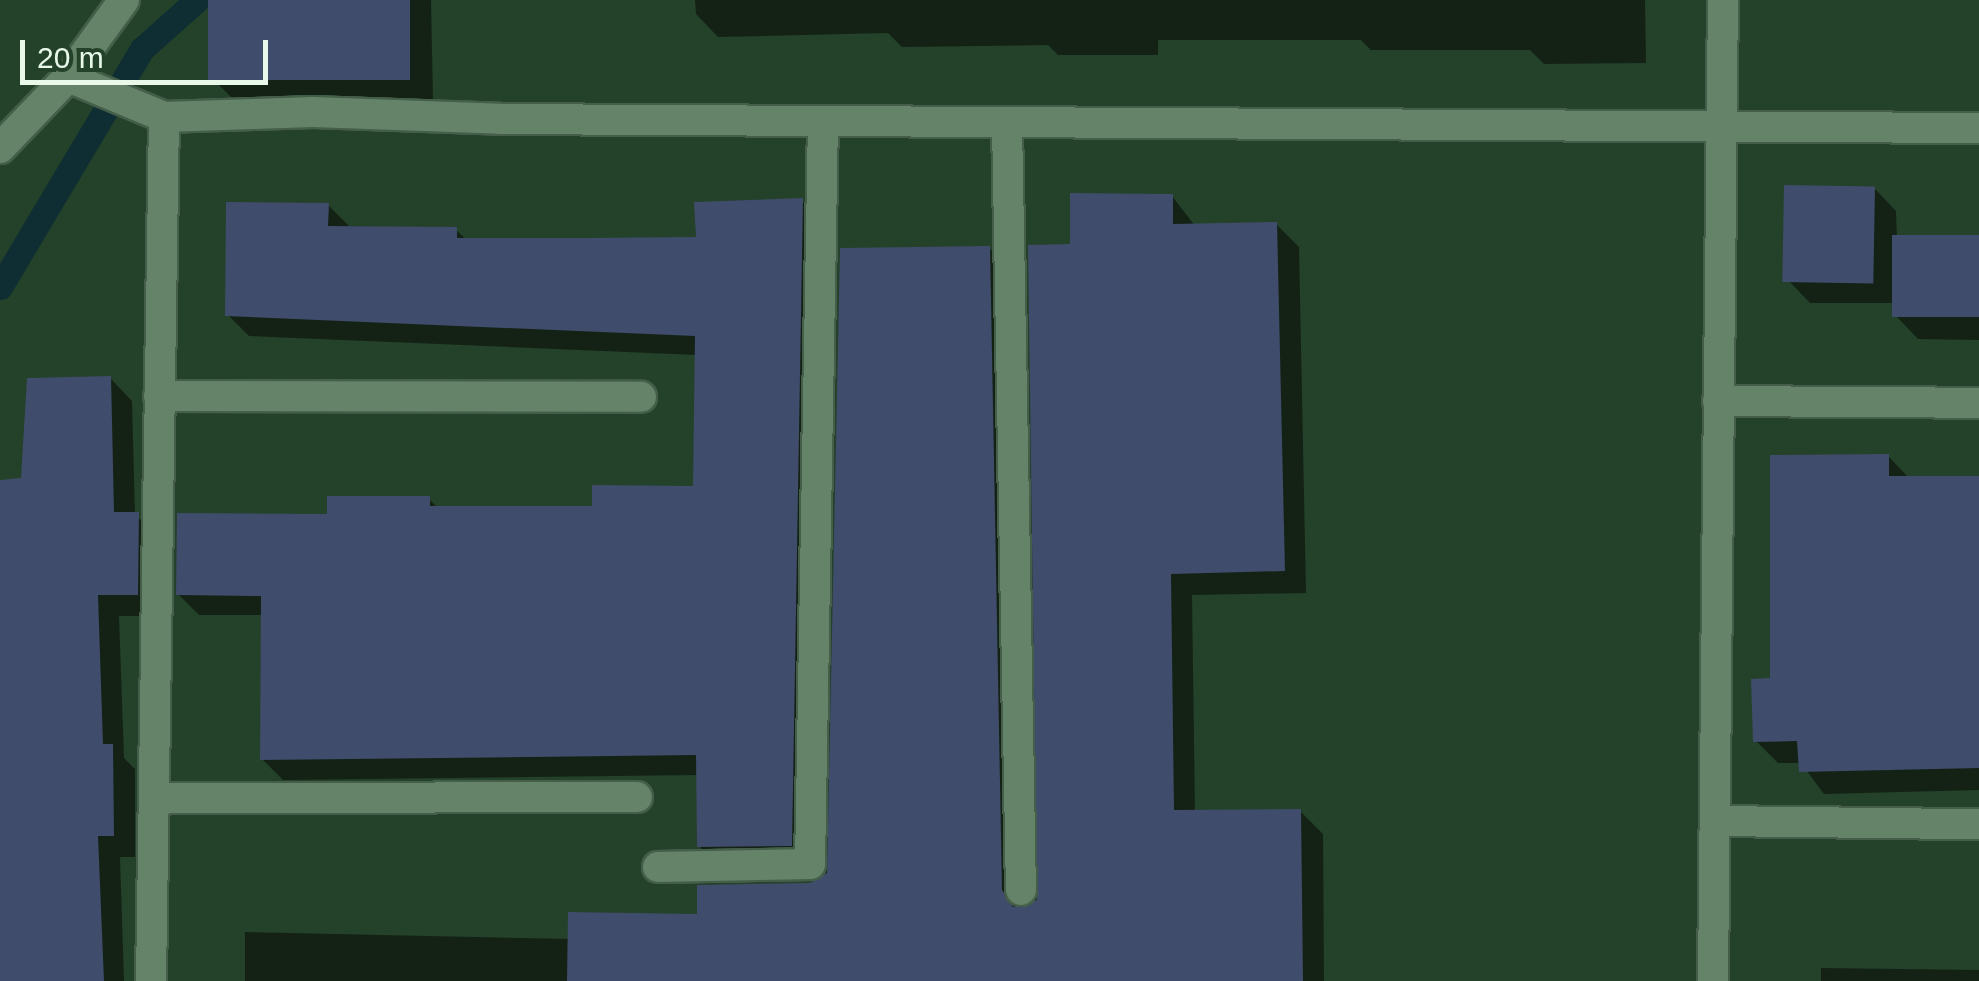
<!DOCTYPE html>
<html>
<head>
<meta charset="utf-8">
<style>
  body { margin:0 }
  #map { position:relative; width:1979px; height:981px; overflow:hidden; background:#244129; font-family:Arial,sans-serif }
  div>[style] { position:absolute }
  [style*='--x'] { left:calc(var(--x)*1px); top:calc(var(--y)*1px); width:calc(var(--w)*1px); rotate:calc(var(--a)*1deg) }
  .shadow>* { inset:0; background:#0007 }
  .stream>* { height:25px; margin:-12.5px; padding:0 12.5px; transform-origin:12.5px; border-radius:12.5px; background:#0e2e33 }
  .building>* { inset:0; background:#404c6b; transform-origin:0 0 }
  .roads { filter:drop-shadow(2px 0 #445e49) drop-shadow(-2px 0 #445e49) drop-shadow(0 2px #445e49) drop-shadow(0 -2px #445e49) }
  .minor>* { height:30px; margin:-15px; padding:0 15px; transform-origin:15px; border-radius:15px; background:#648368 }
  span { translate:-50% -50%; white-space:nowrap; text-align:center; line-height:1.15; -webkit-text-stroke:10px #244129; paint-order:stroke }
  .scale { position:absolute; left:20px; top:40px; width:248px; height:45px; box-sizing:border-box; border:5px solid #e8f9ea; border-top:0; padding-left:12px; font-size:30px; line-height:35px; white-space:nowrap; color:#e8f9ea; -webkit-text-stroke:8px #244129; paint-order:stroke }
</style>
</head>
<body>
<div id="map">
  <div class="shadow">
    <i style="clip-path:polygon(234px 0,431px 0,433px 100px,235px 101px,213px 79px)"></i>
    <i style="clip-path:polygon(695px 0,1645px 0,1646px 63px,1544px 64px,1530px 50px,1371px 50px,1361px 40px,1158px 40px,1158px 55px,1058px 55px,1048px 45px,902px 47px,888px 33px,718px 37px,696px 14px)"></i>
    <i style="clip-path:polygon(1874px 188px,1896px 211px,1897px 238px,1979px 237px,1979px 340px,1918px 339px,1896px 316px,1895px 303px,1810px 303px,1788px 280px)"></i>
    <i style="clip-path:polygon(1172px 196px,1195px 226px,1276px 224px,1299px 247px,1306px 593px,1192px 595px,1195px 812px,1300px 811px,1323px 834px,1324px 981px,245px 981px,245px 932px,570px 939px,699px 916px,811px 885px,831px 866px,989px 248px,1012px 271px,1024px 911px,1042px 891px,1072px 247px)"></i>
    <i style="clip-path:polygon(802px 201px,823px 222px,812px 866px,720px 867px,699px 846px,699px 775px,283px 780px,262px 759px,263px 615px,199px 615px,178px 594px,329px 516px,429px 499px,438px 508px,595px 509px,695px 488px,697px 355px,249px 336px,228px 315px,328px 205px,349px 226px,456px 230px,467px 240px,698px 240px)"></i>
    <i style="clip-path:polygon(110px 378px,132px 401px,135px 515px,161px 537px,159px 616px,119px 616px,124px 758px,135px 769px,135px 857px,120px 857px,124px 981px,0 981px,0 483px,24px 481px)"></i>
    <i style="clip-path:polygon(1888px 456px,1910px 479px,1979px 478px,1979px 790px,1824px 794px,1801px 763px,1778px 763px,1756px 741px,1773px 681px)"></i>
    <i style="clip-path:polygon(1821px 968px,1979px 970px,1979px 981px,1821px 981px)"></i>
  </div>
  <div class="stream">
    <i style="--x:0;--y:287;--w:277;--a:-59.2"></i>
    <i style="--x:142;--y:49;--w:74;--a:-41.7"></i>
  </div>
  <div class="building">
    <i style="left:208px;top:0;width:202px;height:80px"></i>
    <i style="left:1784px;top:185px;width:91px;height:97px;rotate:1deg"></i>
    <i style="clip-path:polygon(1070px 193px,1173px 194px,1173px 224px,1277px 222px,1285px 571px,1171px 574px,1174px 810px,1301px 809px,1303px 981px,567px 981px,568px 912px,697px 914px,697px 885px,810px 883px,827px 873px,840px 248px,990px 246px,1002px 890px,1013px 907px,1037px 900px,1028px 245px,1070px 244px)"></i>
    <i style="clip-path:polygon(803px 198px,792px 846px,697px 847px,696px 755px,260px 760px,261px 596px,176px 595px,177px 513px,327px 514px,327px 496px,430px 496px,430px 506px,592px 506px,592px 485px,693px 486px,695px 336px,225px 316px,226px 202px,329px 203px,328px 226px,457px 227px,457px 238px,584px 238px,696px 237px,694px 202px)"></i>
    <i style="left:1892px;top:235px;width:87px;height:82px"></i>
    <i style="clip-path:polygon(111px 376px,114px 512px,139px 512px,138px 595px,98px 595px,103px 744px,113px 744px,114px 836px,98px 836px,104px 981px,0 981px,0 480px,21px 478px,27px 378px)"></i>
    <i style="clip-path:polygon(1889px 454px,1889px 476px,1979px 476px,1979px 768px,1799px 772px,1797px 741px,1753px 742px,1751px 679px,1770px 678px,1770px 455px)"></i>
  </div>
  <div class="roads">
    <div class="minor">
      <i style="--x:68;--y:77;--w:104;--a:22.6"></i>
      <i style="--x:1007;--y:122;--w:768;--a:88.96"></i>
      <i style="--x:0;--y:148;--w:98;--a:-46.2"></i>
      <i style="--x:68;--y:77;--w:95;--a:-54"></i>
      <i style="--x:159;--y:396;--w:482;--a:0.1"></i>
      <i style="--x:1718;--y:401;--w:261;--a:0.4"></i>
      <i style="--x:154;--y:798;--w:483;--a:-0.1"></i>
      <i style="--x:1715;--y:821;--w:264;--a:0.7"></i>
      <i style="--x:658;--y:867;--w:152;--a:-1.1"></i>
      <i style="--x:810;--y:864;--w:743;--a:-89"></i>
      <i style="--x:151;--y:981;--w:864;--a:-89.14"></i>
      <i style="--x:164;--y:117;--w:149;--a:-1.9"></i>
      <i style="--x:313;--y:112;--w:187;--a:2.1"></i>
      <i style="--x:500;--y:119;--w:1479;--a:0.35"></i>
      <i style="--x:1713;--y:981;--w:981;--a:-89.42"></i>
    </div>
  </div>
  <div class="scale">20 m</div>
</div>
</body>
</html>
